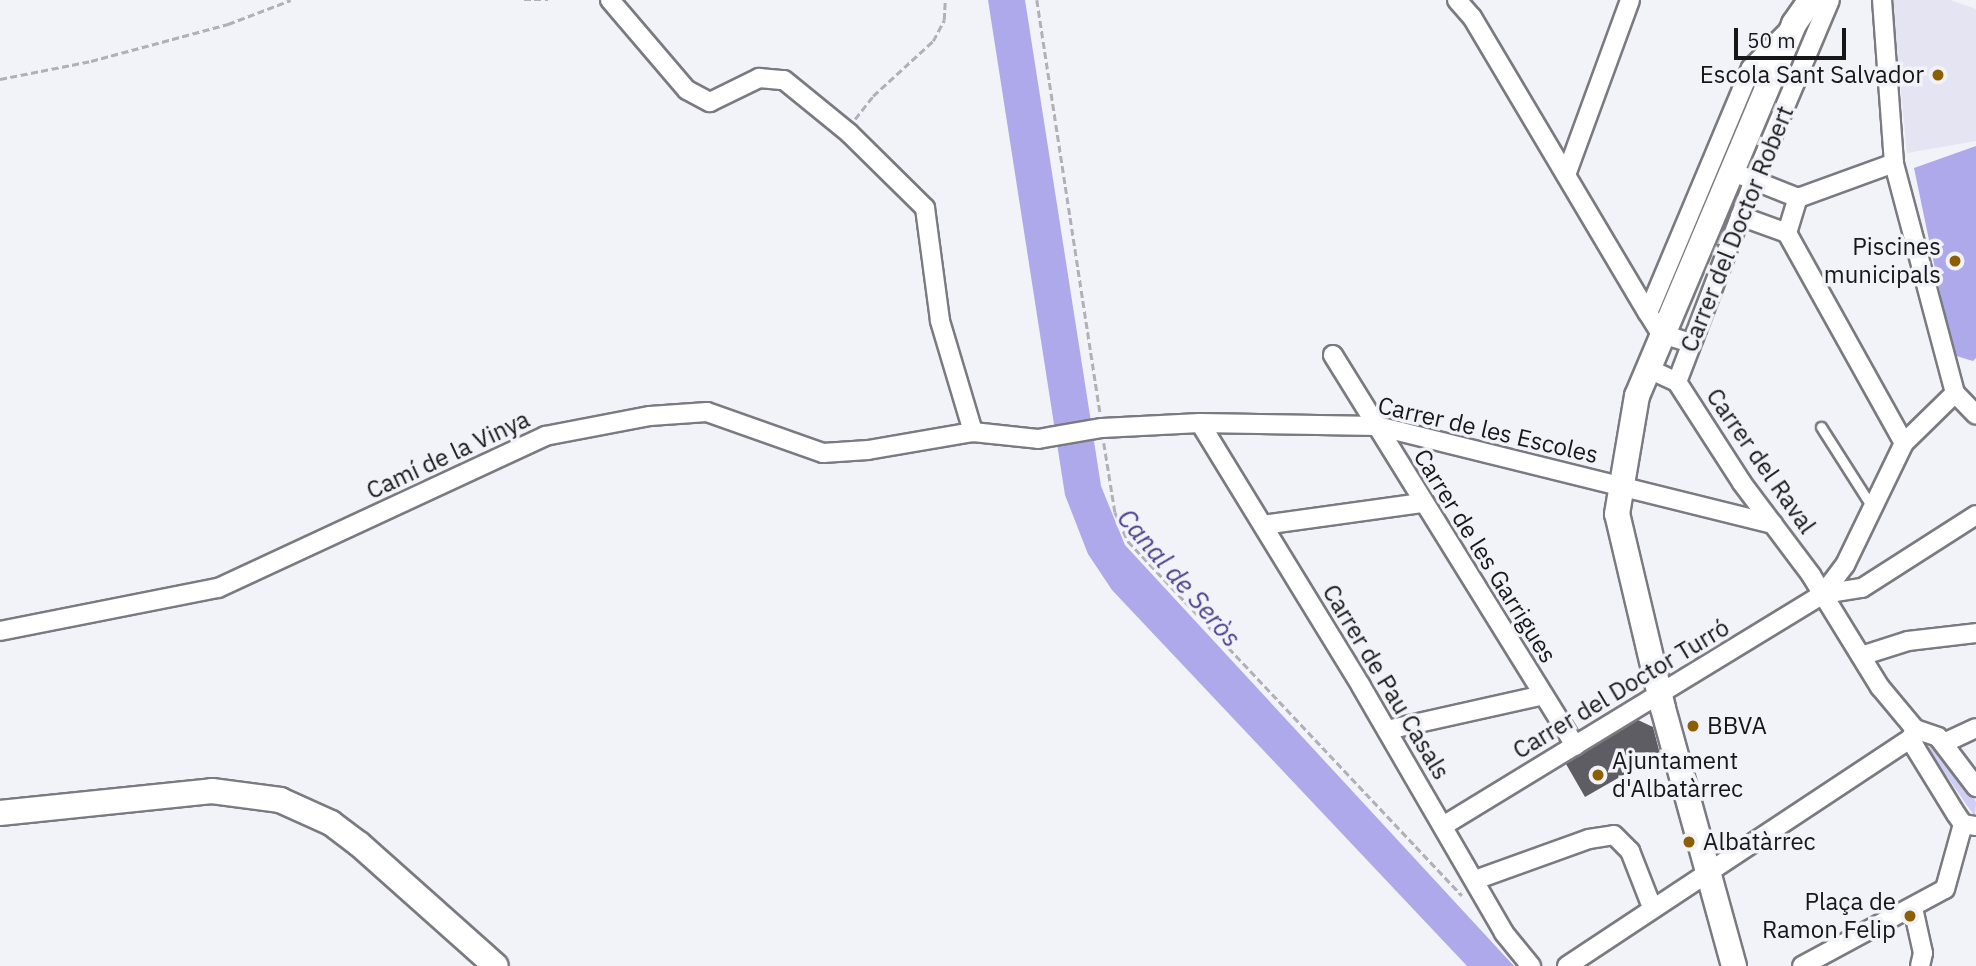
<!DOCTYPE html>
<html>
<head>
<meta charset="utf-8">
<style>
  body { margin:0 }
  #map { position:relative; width:1976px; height:966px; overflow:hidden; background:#f2f2f9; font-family:"IBM Plex Sans",sans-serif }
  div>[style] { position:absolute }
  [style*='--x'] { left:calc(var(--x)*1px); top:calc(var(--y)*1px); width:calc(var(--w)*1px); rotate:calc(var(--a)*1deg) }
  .built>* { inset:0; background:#e4e4f3 }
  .green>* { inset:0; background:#cfcef4 }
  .water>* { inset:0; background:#ada9eb }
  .building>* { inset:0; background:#5d5d63 }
  .path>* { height:2.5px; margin-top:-1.25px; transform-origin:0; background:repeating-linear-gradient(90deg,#b0b0b6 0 7px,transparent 0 10.5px) }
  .roads { filter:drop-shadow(2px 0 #7a7a81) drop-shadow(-2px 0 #7a7a81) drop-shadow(0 2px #7a7a81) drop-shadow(0 -2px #7a7a81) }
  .lane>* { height:9px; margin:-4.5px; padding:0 4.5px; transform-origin:4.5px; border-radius:4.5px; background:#fff }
  .street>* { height:18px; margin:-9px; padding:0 9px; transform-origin:9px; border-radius:9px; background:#fff }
  .secondary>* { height:24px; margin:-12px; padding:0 12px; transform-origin:12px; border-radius:12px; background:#fff }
  .dots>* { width:19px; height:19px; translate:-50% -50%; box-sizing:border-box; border:4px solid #f2f2f9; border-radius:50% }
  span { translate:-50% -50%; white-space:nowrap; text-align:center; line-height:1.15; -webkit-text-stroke:7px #f2f2f9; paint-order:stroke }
  .poi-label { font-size:24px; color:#17171a }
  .right { translate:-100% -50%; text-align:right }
  .left { translate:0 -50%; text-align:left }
  .street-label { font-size:24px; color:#17171a }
  .water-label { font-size:26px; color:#4c418e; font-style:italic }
  .scale { position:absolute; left:1734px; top:28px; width:112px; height:32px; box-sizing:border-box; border:4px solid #17171a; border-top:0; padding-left:9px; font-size:21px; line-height:24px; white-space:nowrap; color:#17171a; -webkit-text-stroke:5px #f2f2f9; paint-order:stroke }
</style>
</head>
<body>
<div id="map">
  <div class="built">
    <i style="clip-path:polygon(1892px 0,1950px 0,1976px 9px,1976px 141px,1907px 153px)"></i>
  </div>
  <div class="green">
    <i style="clip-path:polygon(1934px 739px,1944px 747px,1976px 802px,1975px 817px,1928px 749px)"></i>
  </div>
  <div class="water">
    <i style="clip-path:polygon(988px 0,1025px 0,1101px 486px,1125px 545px,1514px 966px,1467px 966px,1112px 590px,1088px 554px,1065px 495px)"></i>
    <i style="clip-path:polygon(1976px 146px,1976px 358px,1973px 361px,1953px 355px,1914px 168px)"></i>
  </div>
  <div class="building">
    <i style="clip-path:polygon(1638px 720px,1653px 727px,1660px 754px,1585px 797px,1566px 764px)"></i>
  </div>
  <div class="path">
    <i style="--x:524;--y:0;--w:24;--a:0"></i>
    <i style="--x:1037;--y:0;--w:417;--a:81.3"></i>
    <i style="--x:0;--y:79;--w:93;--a:-11.2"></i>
    <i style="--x:91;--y:61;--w:142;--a:-15.1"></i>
    <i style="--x:228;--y:24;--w:67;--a:-20.9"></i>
    <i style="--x:855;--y:119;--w:29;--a:-52"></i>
    <i style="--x:873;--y:96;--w:81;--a:-42.5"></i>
    <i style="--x:933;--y:41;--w:24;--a:-62"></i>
    <i style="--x:944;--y:20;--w:20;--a:-87"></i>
    <i style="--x:1104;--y:443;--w:70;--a:80.9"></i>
    <i style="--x:1115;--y:512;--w:32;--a:66"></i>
    <i style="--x:1128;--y:541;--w:487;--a:46.7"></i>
  </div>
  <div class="roads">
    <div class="lane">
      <i style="--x:1821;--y:427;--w:95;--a:57.5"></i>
    </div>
    <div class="street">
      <i style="--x:610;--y:0;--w:118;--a:49.5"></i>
      <i style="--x:687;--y:90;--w:26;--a:28"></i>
      <i style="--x:710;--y:102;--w:55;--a:-26.1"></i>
      <i style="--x:759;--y:78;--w:25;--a:5"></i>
      <i style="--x:784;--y:80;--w:84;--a:39.2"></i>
      <i style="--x:849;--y:133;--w:107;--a:44.6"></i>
      <i style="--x:925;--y:208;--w:114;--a:82.4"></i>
      <i style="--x:940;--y:321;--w:116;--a:73.4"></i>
      <i style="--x:1457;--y:0;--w:23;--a:49"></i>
      <i style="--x:1472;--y:17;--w:344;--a:59.3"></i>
      <i style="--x:1566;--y:175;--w:186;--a:-69.9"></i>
      <i style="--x:1743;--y:176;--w:59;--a:21.8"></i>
      <i style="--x:1798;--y:198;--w:102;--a:-20"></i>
      <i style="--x:1740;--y:216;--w:50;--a:19.9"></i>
      <i style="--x:1787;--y:233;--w:37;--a:-73"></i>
      <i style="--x:1787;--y:233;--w:240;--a:60.9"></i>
      <i style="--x:1691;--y:343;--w:31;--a:-163"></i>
      <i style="--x:1661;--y:334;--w:25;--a:-122"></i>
      <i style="--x:1648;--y:313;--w:266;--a:-67.2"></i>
      <i style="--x:1751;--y:68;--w:51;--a:-45"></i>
      <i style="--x:1333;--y:355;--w:460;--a:58.2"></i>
      <i style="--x:1649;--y:369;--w:31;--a:25"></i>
      <i style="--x:1677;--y:382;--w:120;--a:57.2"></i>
      <i style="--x:1742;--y:483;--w:115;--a:53.1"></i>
      <i style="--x:1811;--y:575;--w:132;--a:58.4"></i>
      <i style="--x:1880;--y:687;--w:55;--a:50.2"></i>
      <i style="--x:1677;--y:382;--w:216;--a:-69.1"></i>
      <i style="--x:1754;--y:180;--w:195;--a:-67.1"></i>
      <i style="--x:1955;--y:393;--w:30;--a:46"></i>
      <i style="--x:1200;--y:423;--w:308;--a:58.5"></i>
      <i style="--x:1361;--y:686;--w:285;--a:59.9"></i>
      <i style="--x:1504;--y:933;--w:43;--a:50.7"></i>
      <i style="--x:1263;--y:525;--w:160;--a:-7.9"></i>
      <i style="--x:1823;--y:594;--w:39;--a:-9"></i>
      <i style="--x:1862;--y:588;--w:135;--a:-32.6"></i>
      <i style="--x:0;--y:631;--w:222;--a:-11.2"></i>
      <i style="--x:218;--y:588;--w:361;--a:-24.9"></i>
      <i style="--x:545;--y:436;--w:107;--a:-10.8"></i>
      <i style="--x:650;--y:416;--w:57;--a:-4"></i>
      <i style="--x:707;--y:412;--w:123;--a:19.5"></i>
      <i style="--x:823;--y:453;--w:45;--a:-3.8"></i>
      <i style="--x:868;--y:450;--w:107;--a:-9.7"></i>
      <i style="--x:973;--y:432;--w:65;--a:6.1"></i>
      <i style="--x:1038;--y:439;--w:65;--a:-9.8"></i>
      <i style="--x:1102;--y:428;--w:98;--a:-2.9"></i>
      <i style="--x:1200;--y:423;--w:177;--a:1"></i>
      <i style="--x:1377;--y:426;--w:408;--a:13.9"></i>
      <i style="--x:1861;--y:656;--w:49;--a:-17.7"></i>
      <i style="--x:1908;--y:641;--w:68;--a:-6.7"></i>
      <i style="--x:1915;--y:729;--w:10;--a:114"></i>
      <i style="--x:1911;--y:738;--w:12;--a:66"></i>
      <i style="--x:1916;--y:749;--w:76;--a:58.4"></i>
      <i style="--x:1956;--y:814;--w:12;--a:55"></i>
      <i style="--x:1963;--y:824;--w:13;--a:9"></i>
      <i style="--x:1915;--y:729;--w:24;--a:19"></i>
      <i style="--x:1938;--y:737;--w:63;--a:52.8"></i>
      <i style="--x:1387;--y:730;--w:160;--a:-12.6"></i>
      <i style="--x:1944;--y:743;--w:35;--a:-25"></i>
      <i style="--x:1443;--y:826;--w:445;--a:-31.4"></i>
      <i style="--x:1823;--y:594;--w:36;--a:-53"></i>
      <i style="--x:1845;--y:565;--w:136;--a:-64.2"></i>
      <i style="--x:1904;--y:443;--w:71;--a:-44.4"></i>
      <i style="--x:1955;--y:393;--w:238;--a:-104.9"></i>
      <i style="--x:1894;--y:163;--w:163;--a:-94.2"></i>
      <i style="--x:1475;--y:880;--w:121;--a:-19.8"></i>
      <i style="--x:1589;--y:839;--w:25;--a:-9"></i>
      <i style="--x:1614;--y:835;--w:23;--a:45"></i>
      <i style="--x:1630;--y:851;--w:60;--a:68.6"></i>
      <i style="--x:1913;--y:908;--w:46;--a:77.5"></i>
      <i style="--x:1923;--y:953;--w:13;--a:103"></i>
      <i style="--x:1567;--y:966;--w:413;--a:-33.5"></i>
      <i style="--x:1802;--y:966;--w:162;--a:-28.3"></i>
      <i style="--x:1945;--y:889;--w:67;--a:-74.5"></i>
    </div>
    <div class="secondary">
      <i style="--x:0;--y:813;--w:213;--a:-5.9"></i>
      <i style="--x:212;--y:791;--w:69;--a:7.5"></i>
      <i style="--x:280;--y:800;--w:56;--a:24.3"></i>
      <i style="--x:331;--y:823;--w:35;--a:37"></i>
      <i style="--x:359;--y:844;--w:183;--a:41.7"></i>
      <i style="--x:1734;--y:966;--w:268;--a:-105.4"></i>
      <i style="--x:1663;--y:708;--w:199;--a:-103.3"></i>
      <i style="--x:1617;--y:514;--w:120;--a:-80.4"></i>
      <i style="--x:1637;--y:396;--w:404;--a:-67.1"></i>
      <i style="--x:1794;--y:24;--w:29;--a:-55"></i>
    </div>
  </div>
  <div class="dots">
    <i style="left:1938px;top:75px;background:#8b5f02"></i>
    <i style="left:1955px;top:261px;background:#8b5f02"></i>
    <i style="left:1693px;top:726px;background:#8b5f02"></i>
    <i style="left:1598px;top:775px;background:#8b5f02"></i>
    <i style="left:1689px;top:842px;background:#8b5f02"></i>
    <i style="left:1910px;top:916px;background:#8b5f02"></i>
  </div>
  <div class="poi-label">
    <span class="right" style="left:1924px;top:75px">Escola Sant Salvador</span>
    <span class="right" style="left:1941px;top:261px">Piscines<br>municipals</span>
    <span class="left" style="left:1707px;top:726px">BBVA</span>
    <span class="left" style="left:1612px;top:775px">Ajuntament<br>d'Albatàrrec</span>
    <span class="left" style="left:1703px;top:842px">Albatàrrec</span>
    <span class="right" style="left:1896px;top:916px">Plaça de<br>Ramon Felip</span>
  </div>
  <div class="street-label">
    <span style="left:1737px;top:229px;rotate:-68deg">Carrer del Doctor Robert</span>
    <span style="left:1488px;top:430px;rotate:13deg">Carrer de les Escoles</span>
    <span style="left:448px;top:455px;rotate:-25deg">Camí de la Vinya</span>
    <span style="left:1761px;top:461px;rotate:55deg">Carrer del Raval</span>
    <span style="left:1485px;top:556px;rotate:58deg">Carrer de les Garrigues</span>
    <span style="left:1386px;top:682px;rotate:59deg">Carrer de Pau Casals</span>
    <span style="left:1621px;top:689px;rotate:-31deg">Carrer del Doctor Turró</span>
  </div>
  <div class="water-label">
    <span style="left:1179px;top:578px;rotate:49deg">Canal de Seròs</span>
  </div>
  <div class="scale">50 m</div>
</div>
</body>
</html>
